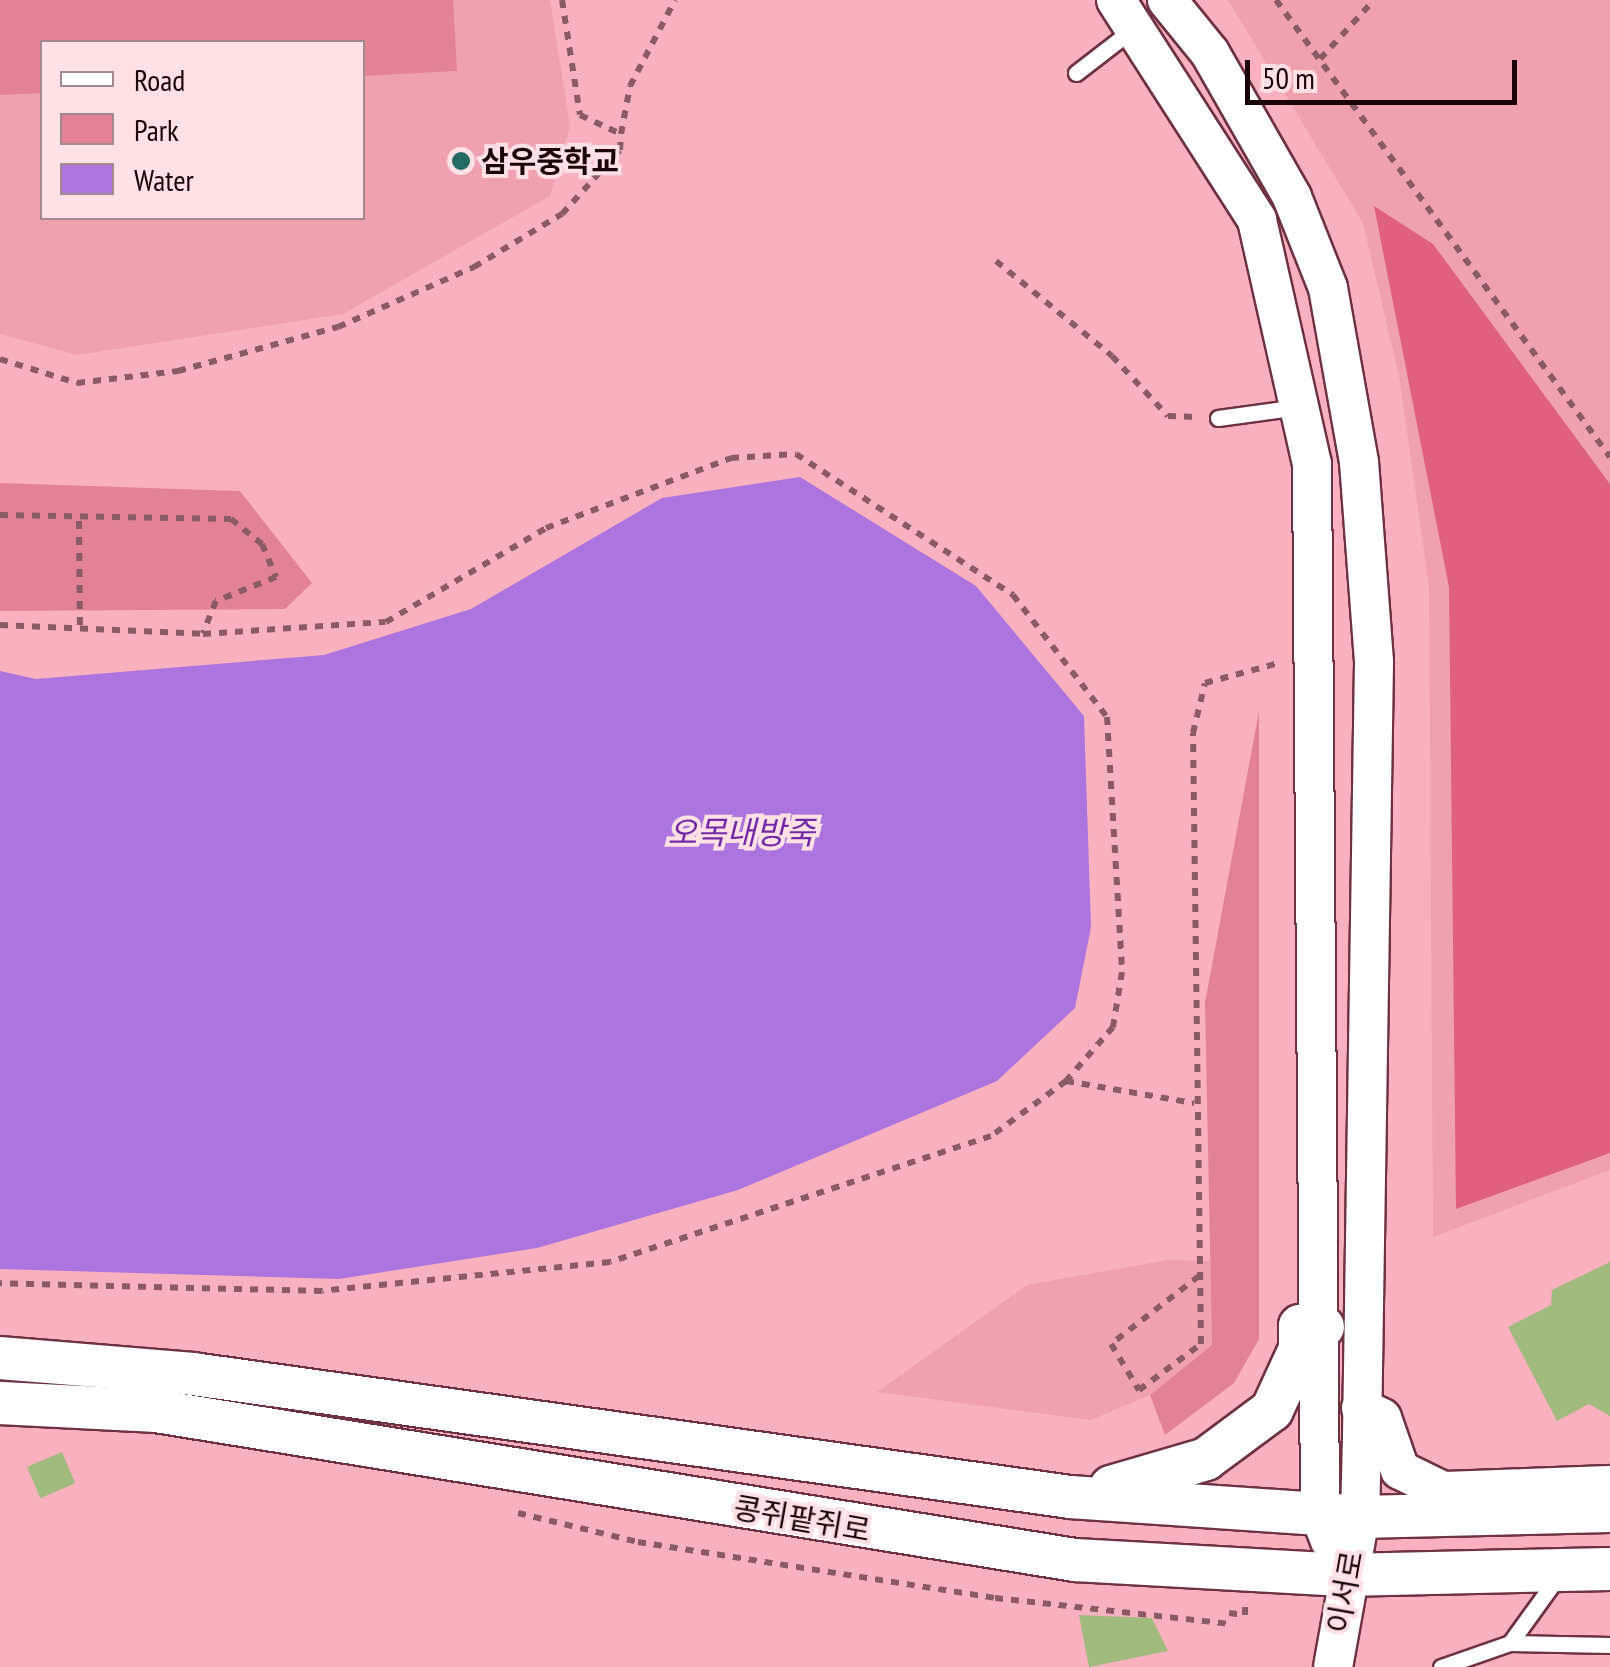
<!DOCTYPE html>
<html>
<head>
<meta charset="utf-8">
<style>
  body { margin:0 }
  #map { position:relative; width:1610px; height:1667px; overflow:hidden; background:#fab1bf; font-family:"PT Sans Narrow","Noto Sans KR",sans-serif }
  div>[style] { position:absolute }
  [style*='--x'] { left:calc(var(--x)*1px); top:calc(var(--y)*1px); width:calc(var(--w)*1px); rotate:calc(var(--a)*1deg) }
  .built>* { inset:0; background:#efa1b0 }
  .green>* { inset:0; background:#e38297 }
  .forest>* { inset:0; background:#e06081 }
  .water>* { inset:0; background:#ac74de }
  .building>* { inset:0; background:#a1ba7e; transform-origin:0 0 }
  .path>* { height:6px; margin-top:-3px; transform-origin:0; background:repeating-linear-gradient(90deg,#8a5b64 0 8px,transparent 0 16px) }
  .roads { filter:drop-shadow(2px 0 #6e3240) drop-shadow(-2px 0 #6e3240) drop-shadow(0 2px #6e3240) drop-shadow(0 -2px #6e3240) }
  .service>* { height:15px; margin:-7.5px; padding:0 7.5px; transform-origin:7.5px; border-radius:7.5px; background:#fff }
  .tertiary>* { height:38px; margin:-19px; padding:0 19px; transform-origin:19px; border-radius:19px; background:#fff }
  .secondary>* { height:42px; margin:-21px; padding:0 21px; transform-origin:21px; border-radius:21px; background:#fff }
  .dots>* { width:28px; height:28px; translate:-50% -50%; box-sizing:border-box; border:5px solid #ffe0e5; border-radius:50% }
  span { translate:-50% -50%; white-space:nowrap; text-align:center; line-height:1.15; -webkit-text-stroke:8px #ffe0e5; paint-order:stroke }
  .poi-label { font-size:30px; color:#1a0408; font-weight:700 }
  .left { translate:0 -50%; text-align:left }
  .street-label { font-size:30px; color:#1a0408 }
  .water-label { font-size:32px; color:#7329a7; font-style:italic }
  .legend { position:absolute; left:40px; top:40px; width:325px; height:180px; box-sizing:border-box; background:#ffe0e5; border:2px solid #a3888d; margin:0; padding:12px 18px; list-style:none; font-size:30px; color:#1a0408 }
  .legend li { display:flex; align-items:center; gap:20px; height:50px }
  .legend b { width:50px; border:2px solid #a3888d }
  .scale { position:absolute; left:1245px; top:60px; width:272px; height:45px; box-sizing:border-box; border:5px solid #1a0408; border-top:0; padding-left:12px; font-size:30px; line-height:35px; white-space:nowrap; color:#1a0408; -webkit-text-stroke:8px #ffe0e5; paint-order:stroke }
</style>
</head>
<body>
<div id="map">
  <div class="built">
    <i style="clip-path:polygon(evenodd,0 0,550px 0,570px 126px,550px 196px,343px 314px,77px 355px,0 334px,0 0,42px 42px,362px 42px,362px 218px,42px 218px,42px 42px)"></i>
    <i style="clip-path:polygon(1228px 0,1610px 0,1610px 1170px,1433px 1237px,1429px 588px,1399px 376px,1363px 223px)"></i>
    <i style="clip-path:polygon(1168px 1260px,1210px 1261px,1212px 1345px,1150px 1395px,1091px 1420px,877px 1392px,1027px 1285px)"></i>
  </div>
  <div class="green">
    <i style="clip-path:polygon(0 0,453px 0,457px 71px,363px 76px,362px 42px,42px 42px,42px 93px,0 95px)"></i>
    <i style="clip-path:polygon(0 483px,240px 491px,312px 583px,285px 609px,0 611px)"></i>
    <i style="clip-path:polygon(1259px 711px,1259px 1339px,1234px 1383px,1165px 1435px,1150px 1395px,1212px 1345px,1205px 1003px)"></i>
  </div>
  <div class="forest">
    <i style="clip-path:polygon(1374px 206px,1433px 244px,1610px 484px,1610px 1153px,1456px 1209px,1449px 587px)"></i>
  </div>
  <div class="water">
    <i style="clip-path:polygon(800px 477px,976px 586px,1084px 716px,1091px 927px,1075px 1008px,997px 1081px,738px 1190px,537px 1248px,339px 1279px,0 1269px,0 671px,36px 679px,324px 655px,471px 609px,662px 498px)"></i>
  </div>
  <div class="building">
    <i style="clip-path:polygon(1610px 1262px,1610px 1416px,1589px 1404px,1557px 1421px,1508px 1327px,1551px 1305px,1552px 1290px)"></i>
    <i style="left:62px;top:1452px;width:34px;height:38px;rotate:67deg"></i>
    <i style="clip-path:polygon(1079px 1615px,1152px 1618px,1168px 1651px,1089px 1667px)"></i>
  </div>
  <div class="path">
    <i style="--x:562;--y:0;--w:116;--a:81.1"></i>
    <i style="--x:580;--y:115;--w:45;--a:24.9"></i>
    <i style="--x:621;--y:134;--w:49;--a:-79.4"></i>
    <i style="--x:630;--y:86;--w:97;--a:-62.4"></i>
    <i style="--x:1276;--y:0;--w:566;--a:53.84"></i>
    <i style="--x:1320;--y:59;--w:80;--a:-47.5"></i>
    <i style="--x:996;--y:261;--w:150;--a:39.3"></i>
    <i style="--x:1112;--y:356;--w:82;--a:47"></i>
    <i style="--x:1168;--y:416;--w:29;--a:2"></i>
    <i style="--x:0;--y:359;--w:81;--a:17.3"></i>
    <i style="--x:77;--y:383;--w:102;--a:-6.8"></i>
    <i style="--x:178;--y:371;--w:166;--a:-15.4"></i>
    <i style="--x:338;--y:327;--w:149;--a:-23.8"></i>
    <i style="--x:474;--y:267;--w:103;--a:-31.1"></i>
    <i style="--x:562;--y:214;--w:86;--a:-47.8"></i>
    <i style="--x:620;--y:150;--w:16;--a:-86"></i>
    <i style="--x:0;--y:515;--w:231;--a:1"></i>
    <i style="--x:231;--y:519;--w:40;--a:39"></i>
    <i style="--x:262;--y:544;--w:36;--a:67"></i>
    <i style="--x:276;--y:577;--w:65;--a:158.2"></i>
    <i style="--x:216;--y:601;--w:35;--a:112"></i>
    <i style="--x:79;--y:521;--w:107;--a:89.5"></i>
    <i style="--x:0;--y:625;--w:203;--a:2.5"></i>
    <i style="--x:203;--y:634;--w:183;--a:-3.8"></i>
    <i style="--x:386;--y:622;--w:186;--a:-30.4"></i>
    <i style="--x:546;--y:528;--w:198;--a:-20.7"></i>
    <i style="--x:731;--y:458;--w:65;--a:-3.5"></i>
    <i style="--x:796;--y:454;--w:259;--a:33"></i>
    <i style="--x:1013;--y:595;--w:154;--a:52.4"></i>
    <i style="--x:1107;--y:717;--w:255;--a:86.6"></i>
    <i style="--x:1122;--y:972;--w:56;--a:99.3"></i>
    <i style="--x:1113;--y:1027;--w:72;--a:131"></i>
    <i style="--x:1066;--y:1081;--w:93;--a:143.7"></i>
    <i style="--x:991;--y:1136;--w:401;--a:161.7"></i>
    <i style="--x:610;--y:1262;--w:289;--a:174.3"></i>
    <i style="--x:322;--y:1291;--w:322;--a:-178.6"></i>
    <i style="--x:1066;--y:1081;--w:130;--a:9.8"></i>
    <i style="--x:1199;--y:1276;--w:111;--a:142.3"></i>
    <i style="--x:1111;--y:1344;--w:54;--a:58.7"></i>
    <i style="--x:1139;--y:1390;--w:77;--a:-36.6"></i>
    <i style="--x:1201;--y:1344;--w:611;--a:-90.75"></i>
    <i style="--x:1193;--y:733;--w:51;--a:-76.5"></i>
    <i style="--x:1205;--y:683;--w:77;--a:-15.1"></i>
    <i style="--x:518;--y:1513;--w:123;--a:13.6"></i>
    <i style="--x:638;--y:1542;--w:361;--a:8.9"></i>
    <i style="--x:995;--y:1598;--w:238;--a:6.3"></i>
    <i style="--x:1229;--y:1613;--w:16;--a:7"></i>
    <i style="--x:1245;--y:1615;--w:8;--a:-90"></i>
  </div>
  <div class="roads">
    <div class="service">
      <i style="--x:1076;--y:73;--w:72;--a:-37.7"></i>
      <i style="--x:1218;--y:418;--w:81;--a:-7.8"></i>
      <i style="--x:1510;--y:1643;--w:100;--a:1.1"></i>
      <i style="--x:1441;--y:1667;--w:73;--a:-19.2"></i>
      <i style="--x:1510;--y:1643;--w:84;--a:-54.2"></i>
    </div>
    <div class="tertiary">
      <i style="--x:1116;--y:0;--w:261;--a:57.3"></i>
      <i style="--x:1257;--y:220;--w:250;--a:77.3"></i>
      <i style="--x:1312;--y:464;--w:1051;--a:89.56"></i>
      <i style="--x:1320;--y:1515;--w:28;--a:69"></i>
      <i style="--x:1167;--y:0;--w:68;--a:50.9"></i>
      <i style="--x:1210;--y:53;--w:166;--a:60.3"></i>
      <i style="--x:1292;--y:197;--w:98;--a:68.4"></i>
      <i style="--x:1328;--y:288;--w:177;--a:79.9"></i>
      <i style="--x:1359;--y:462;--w:201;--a:85.7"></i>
      <i style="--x:1374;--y:662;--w:775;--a:90.89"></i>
      <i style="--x:1362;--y:1437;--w:80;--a:91.4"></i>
      <i style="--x:1360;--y:1517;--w:152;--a:100.2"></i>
      <i style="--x:1361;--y:1408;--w:23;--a:25"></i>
      <i style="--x:1382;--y:1418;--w:55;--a:70.9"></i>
      <i style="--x:1400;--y:1470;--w:48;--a:26"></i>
      <i style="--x:1443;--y:1491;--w:167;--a:-2.1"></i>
    </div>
    <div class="secondary">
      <i style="--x:0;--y:1358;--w:194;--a:4.7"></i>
      <i style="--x:193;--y:1374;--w:886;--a:7.98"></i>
      <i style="--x:1070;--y:1497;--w:291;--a:3.9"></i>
      <i style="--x:1360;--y:1517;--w:250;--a:-1.4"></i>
      <i style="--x:0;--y:1403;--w:156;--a:2.9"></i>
      <i style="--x:156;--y:1411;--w:931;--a:9.21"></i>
      <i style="--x:1075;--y:1560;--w:269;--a:3.2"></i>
      <i style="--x:1344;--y:1575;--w:266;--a:-1.3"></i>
      <i style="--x:1111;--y:1487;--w:99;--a:-16.4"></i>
      <i style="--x:1206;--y:1459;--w:82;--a:-36.6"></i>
      <i style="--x:1272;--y:1410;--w:67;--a:-65.3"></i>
      <i style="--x:1300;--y:1349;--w:23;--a:-90"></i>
      <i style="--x:1300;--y:1326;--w:23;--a:2"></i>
    </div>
  </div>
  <div class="dots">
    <i style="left:461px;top:161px;background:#216b64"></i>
  </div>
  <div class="poi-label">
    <span class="left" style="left:481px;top:161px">삼우중학교</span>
  </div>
  <div class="street-label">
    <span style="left:802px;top:1519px;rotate:10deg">콩쥐팥쥐로</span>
    <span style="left:1345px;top:1592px;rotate:-80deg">이서로</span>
  </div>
  <div class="water-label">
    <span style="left:741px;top:832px">오목내방죽</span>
  </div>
  <ul class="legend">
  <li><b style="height:12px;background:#fff"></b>Road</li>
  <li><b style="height:28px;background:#e38297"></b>Park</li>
  <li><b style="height:28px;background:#ac74de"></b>Water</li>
  </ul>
  <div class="scale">50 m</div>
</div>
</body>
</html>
